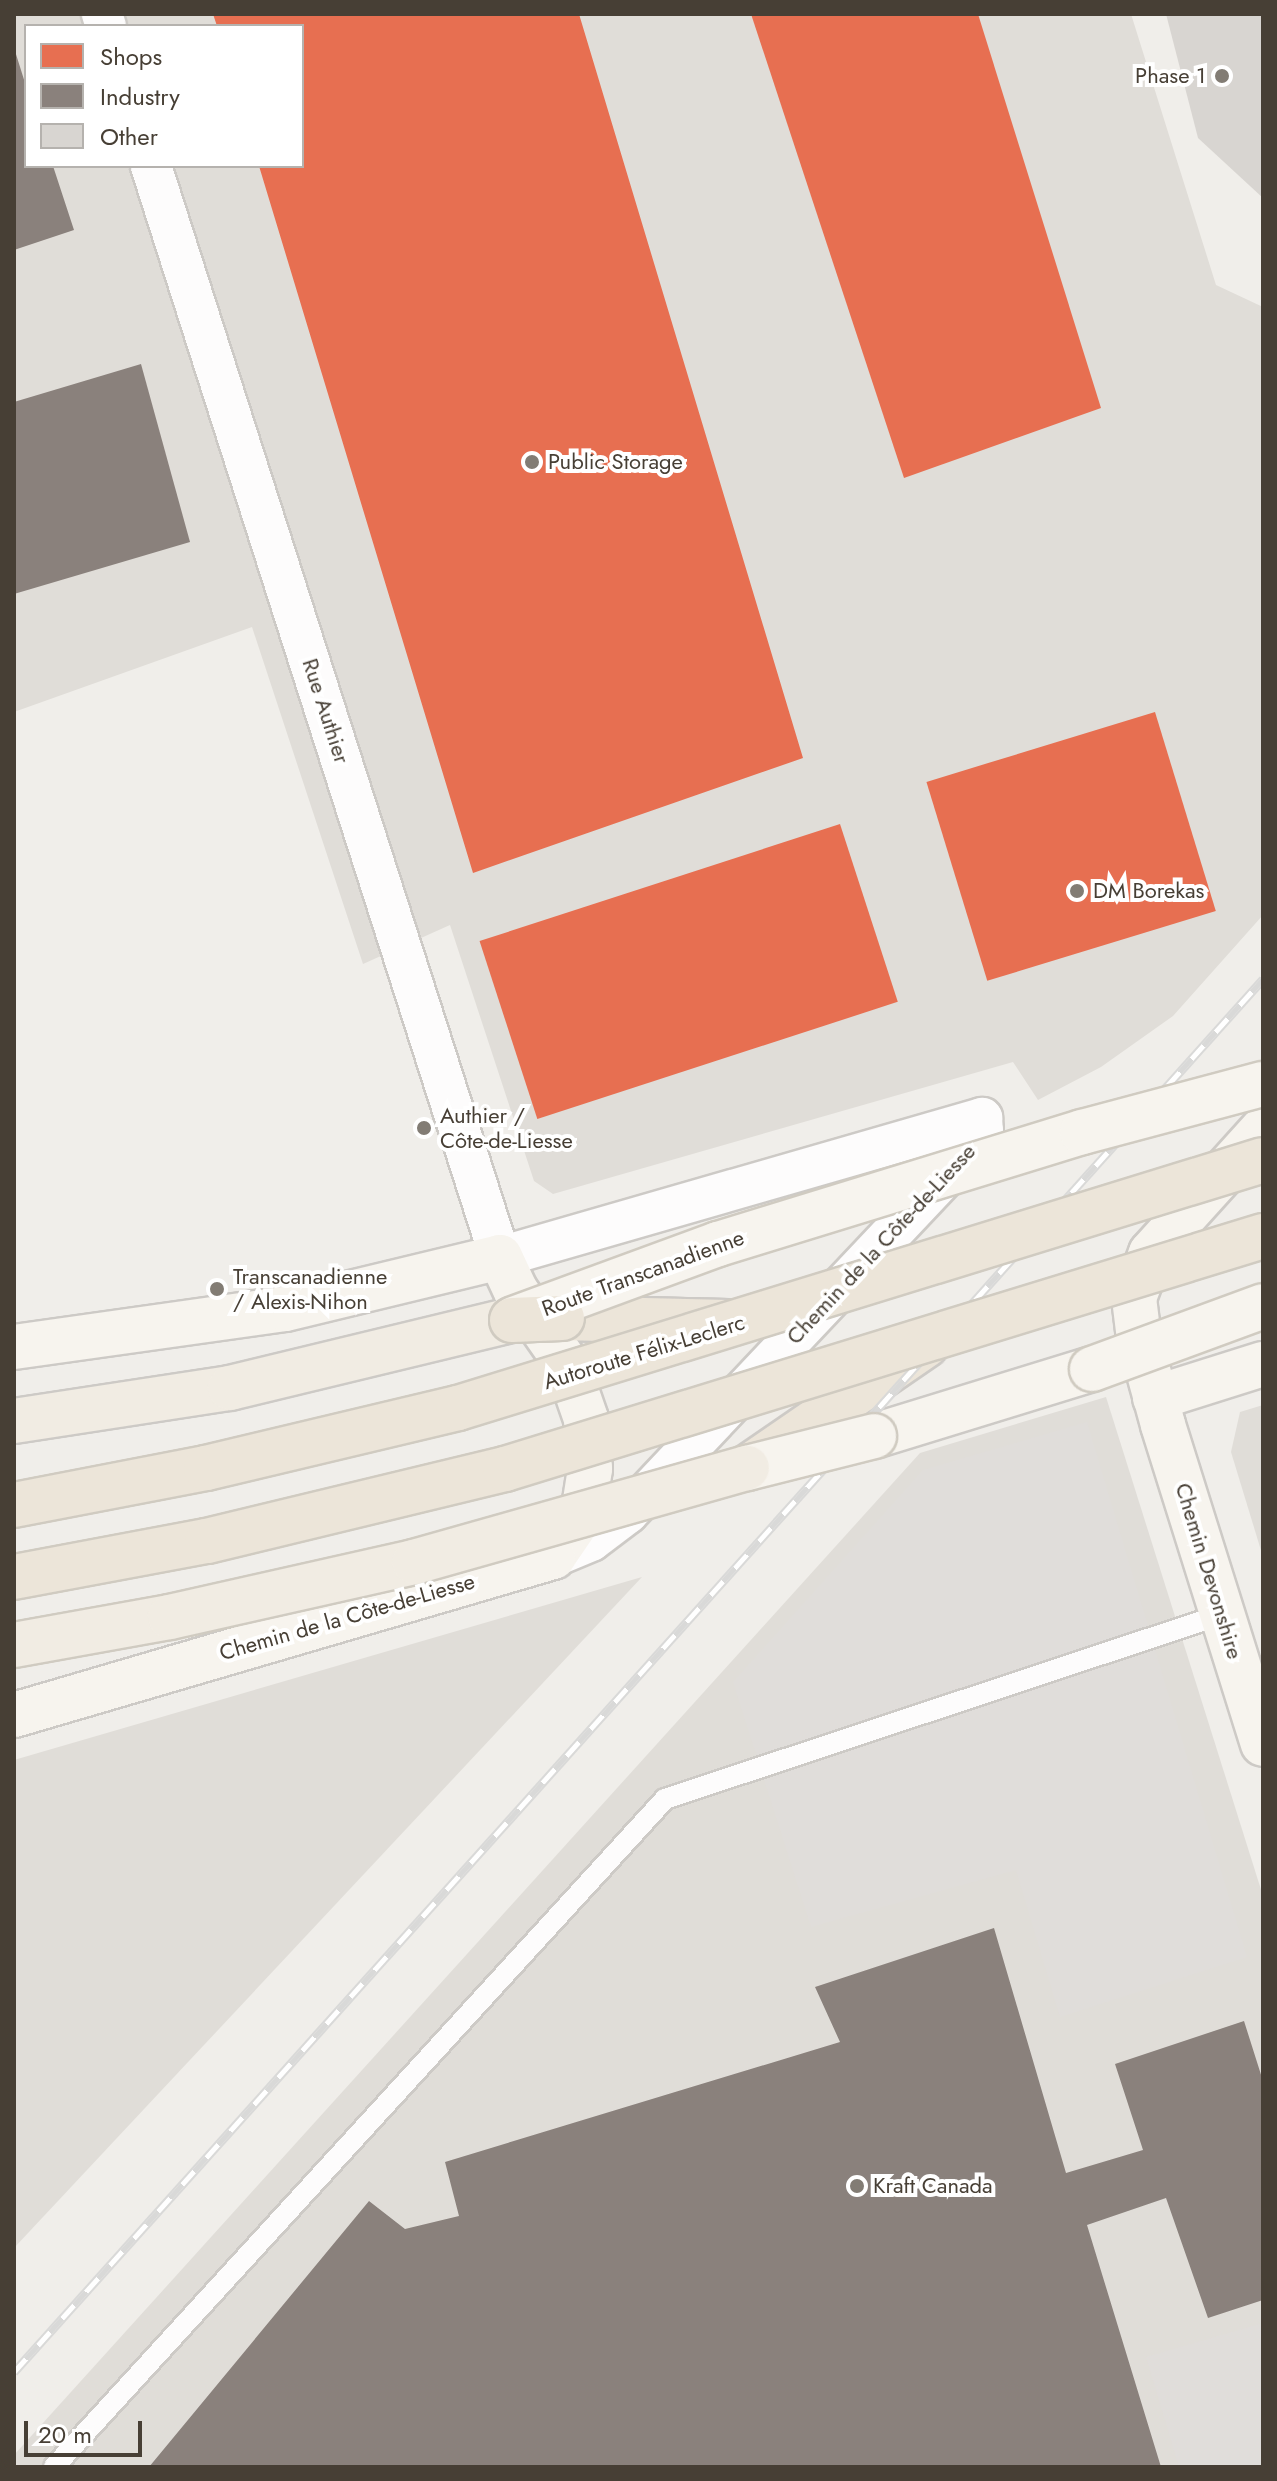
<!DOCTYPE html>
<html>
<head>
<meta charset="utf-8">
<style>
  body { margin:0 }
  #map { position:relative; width:1277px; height:2481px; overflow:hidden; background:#f0eeea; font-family:Jost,sans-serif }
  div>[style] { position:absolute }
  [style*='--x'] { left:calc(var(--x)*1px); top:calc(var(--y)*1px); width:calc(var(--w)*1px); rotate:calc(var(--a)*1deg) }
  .industrial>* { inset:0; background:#e0ddd8 }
  .parking>* { inset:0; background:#e0ddda }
  .shops>* { inset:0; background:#e76f51; transform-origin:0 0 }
  .industry>* { inset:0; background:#8a817c }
  .building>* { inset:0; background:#d8d5d1 }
  .roads { filter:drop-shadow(2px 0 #cdcac6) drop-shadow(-2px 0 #cdcac6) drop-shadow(0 2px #cdcac6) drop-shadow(0 -2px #cdcac6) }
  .lane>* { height:20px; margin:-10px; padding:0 10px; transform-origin:10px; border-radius:10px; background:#fdfcfc }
  .street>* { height:40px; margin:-20px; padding:0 20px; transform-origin:20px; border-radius:20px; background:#fdfcfc }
  .secondary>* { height:44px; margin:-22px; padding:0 22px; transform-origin:22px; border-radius:22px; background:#f7f4ee }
  .primary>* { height:44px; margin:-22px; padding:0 22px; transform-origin:22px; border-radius:22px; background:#f1ece3 }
  .highway>* { height:44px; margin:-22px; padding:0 22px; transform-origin:22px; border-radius:22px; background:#ece5d9 }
  .rail>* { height:9px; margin-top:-4.5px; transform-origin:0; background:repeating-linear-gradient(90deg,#fff 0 18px,#d9d9d8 0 36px); box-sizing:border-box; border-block:2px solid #d9d9d8 }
  .bridges { filter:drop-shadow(2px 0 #d0cbc1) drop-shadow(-2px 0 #d0cbc1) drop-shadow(0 2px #d0cbc1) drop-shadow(0 -2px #d0cbc1) }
  .secondary-bridge>* { height:44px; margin:-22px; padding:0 22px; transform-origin:22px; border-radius:22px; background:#f7f4ee }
  .primary-bridge>* { height:44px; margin:-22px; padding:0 22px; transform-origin:22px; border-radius:22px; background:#f1ece3 }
  .highway-bridge>* { height:44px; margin:-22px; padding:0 22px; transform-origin:22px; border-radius:22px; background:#ece5d9 }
  .dots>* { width:22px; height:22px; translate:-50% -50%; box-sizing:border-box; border:4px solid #fff; border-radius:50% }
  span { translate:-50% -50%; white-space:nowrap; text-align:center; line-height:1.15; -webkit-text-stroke:8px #fff; paint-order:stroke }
  .poi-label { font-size:22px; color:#473f35 }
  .right { translate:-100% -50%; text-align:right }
  .left { translate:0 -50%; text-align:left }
  .street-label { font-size:22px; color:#473f35 }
  .frame { position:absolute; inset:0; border:16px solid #473f35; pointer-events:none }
  .legend { position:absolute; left:24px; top:24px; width:280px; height:144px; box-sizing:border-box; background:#fff; border:2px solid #b5b2ae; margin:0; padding:10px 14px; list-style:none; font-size:24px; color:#473f35 }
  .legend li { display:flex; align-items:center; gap:16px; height:40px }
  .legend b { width:40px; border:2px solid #b5b2ae }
  .scale { position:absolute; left:24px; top:2421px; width:118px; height:36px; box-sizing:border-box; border:4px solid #473f35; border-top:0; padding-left:10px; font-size:24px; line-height:28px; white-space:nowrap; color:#473f35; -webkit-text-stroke:6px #fff; paint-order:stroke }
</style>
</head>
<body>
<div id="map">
  <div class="industrial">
    <i style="clip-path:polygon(evenodd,14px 14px,1131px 14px,1216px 285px,1263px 307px,1263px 915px,1173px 1016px,1101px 1067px,1038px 1100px,1013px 1062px,553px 1194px,534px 1181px,450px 925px,363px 964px,252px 627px,14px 712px,14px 14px,26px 26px,302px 26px,302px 166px,26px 166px,26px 26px)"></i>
    <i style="clip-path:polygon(1106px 1397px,1263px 1896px,1263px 2467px,14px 2467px,14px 2455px,920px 1453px)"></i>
    <i style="clip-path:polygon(1263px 1405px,1263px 1557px,1231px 1452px,1240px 1412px)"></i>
    <i style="clip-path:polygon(642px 1577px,14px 2248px,14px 1760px)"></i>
  </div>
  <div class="parking">
    <i style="clip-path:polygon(1087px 1422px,1247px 1957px,1060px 2017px,1016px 1870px,811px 1927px,733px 1682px,923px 1470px)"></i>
    <i style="clip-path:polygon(1263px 2323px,1263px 2467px,1179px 2467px,1146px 2357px)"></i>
  </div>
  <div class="shops">
    <i style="clip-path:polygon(213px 14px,579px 14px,803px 758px,473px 873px,259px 166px,302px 166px,302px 26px,217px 26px)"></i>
    <i style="clip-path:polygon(751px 14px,978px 14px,1101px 408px,904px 478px)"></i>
    <i style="left:1155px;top:712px;width:208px;height:239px;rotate:73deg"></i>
    <i style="left:840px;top:824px;width:187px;height:379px;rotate:72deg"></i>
  </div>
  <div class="industry">
    <i style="clip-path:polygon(15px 51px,26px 86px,26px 166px,53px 166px,74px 230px,14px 250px)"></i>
    <i style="clip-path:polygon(141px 364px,190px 542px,14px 594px,14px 402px)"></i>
    <i style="clip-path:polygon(994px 1928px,1066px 2173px,1143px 2150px,1115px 2064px,1244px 2021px,1263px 2081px,1263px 2300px,1208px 2318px,1166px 2198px,1087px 2225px,1161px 2467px,149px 2467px,369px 2201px,405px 2229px,459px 2216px,445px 2162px,840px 2042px,815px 1987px)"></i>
  </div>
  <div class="building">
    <i style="clip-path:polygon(1166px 14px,1263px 14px,1263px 198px,1198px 138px)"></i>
  </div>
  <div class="roads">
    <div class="lane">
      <i style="--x:54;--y:2467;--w:905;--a:-47.55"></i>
      <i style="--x:665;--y:1799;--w:588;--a:-18.34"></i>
    </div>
    <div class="street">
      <i style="--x:102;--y:14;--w:13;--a:72"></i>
      <i style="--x:151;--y:166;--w:1145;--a:72.26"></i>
      <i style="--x:500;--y:1257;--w:502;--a:-16.09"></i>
      <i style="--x:982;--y:1118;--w:13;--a:86"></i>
      <i style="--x:983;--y:1131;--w:16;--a:120"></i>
      <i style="--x:975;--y:1145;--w:506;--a:133.32"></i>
      <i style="--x:628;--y:1513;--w:46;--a:142.9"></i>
      <i style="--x:591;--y:1541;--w:41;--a:157.2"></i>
    </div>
    <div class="secondary">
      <i style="--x:1263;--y:1129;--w:167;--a:132.1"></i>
      <i style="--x:1151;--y:1253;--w:48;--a:110.7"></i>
      <i style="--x:1134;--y:1298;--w:39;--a:83"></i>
      <i style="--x:1139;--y:1337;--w:91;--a:74.7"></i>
      <i style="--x:1163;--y:1425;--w:334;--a:72.6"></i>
      <i style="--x:14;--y:1347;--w:274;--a:-8"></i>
      <i style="--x:285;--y:1309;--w:221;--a:-13.6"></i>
      <i style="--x:500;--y:1257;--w:38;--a:65"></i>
      <i style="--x:516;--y:1291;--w:89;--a:55.1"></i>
      <i style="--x:567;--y:1364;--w:58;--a:70.9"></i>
      <i style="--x:586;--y:1419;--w:50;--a:85.4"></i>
      <i style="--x:590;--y:1469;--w:45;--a:99"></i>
      <i style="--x:583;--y:1513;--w:53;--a:124.3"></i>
      <i style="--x:553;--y:1557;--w:562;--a:163.66"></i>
      <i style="--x:1155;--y:1398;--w:113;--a:-17.5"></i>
      <i style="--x:874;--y:1436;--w:228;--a:-17.1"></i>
    </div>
    <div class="primary">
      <i style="--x:14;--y:1421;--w:219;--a:-8.7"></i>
      <i style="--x:230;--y:1388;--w:290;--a:-13.6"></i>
    </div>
    <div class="highway">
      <i style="--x:562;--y:1318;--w:165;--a:1.4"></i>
      <i style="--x:747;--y:1468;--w:217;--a:-34.5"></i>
    </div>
  </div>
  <div class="rail">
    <i style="--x:14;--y:2372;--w:1871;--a:-48.12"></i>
  </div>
  <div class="bridges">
    <div class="secondary-bridge">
      <i style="--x:514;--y:1319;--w:217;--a:-20.2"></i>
      <i style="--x:718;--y:1244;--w:381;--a:-17.1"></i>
      <i style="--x:1082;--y:1132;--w:187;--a:-14.9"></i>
      <i style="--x:1092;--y:1369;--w:182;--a:-20.2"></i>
      <i style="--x:747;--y:1468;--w:131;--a:-14.1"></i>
    </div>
    <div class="primary-bridge">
      <i style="--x:14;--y:1645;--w:158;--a:-10.2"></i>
      <i style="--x:170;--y:1617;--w:250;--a:-12.7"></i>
      <i style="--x:414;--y:1562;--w:346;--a:-15.8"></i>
    </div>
    <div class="highway-bridge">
      <i style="--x:512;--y:1320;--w:50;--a:-2.3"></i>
      <i style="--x:14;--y:1505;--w:196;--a:-10.9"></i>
      <i style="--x:206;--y:1468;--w:259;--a:-13.4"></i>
      <i style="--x:458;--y:1408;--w:842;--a:-17.12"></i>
      <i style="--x:14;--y:1577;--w:196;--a:-10.6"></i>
      <i style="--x:207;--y:1541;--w:307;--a:-13.6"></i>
      <i style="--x:505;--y:1469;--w:793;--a:-17.09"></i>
    </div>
  </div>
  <div class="dots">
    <i style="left:1222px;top:76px;background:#827c74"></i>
    <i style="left:532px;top:462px;background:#827c74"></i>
    <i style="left:1077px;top:891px;background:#827c74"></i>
    <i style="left:424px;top:1128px;background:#827c74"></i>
    <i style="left:217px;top:1289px;background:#827c74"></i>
    <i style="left:857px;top:2186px;background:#827c74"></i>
  </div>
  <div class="poi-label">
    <span class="right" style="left:1206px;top:76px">Phase 1</span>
    <span class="left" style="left:548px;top:462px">Public Storage</span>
    <span class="left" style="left:1093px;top:891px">DM Borekas</span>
    <span class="left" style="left:440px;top:1128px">Authier /<br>Côte-de-Liesse</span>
    <span class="left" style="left:233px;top:1289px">Transcanadienne<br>/ Alexis-Nihon</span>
    <span class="left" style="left:873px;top:2186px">Kraft Canada</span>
  </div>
  <div class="street-label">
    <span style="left:326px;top:711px;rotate:72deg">Rue Authier</span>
    <span style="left:881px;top:1244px;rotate:-47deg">Chemin de la Côte-de-Liesse</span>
    <span style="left:643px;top:1273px;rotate:-20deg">Route Transcanadienne</span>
    <span style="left:644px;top:1352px;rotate:-17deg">Autoroute Félix-Leclerc</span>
    <span style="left:1209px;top:1571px;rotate:73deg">Chemin Devonshire</span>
    <span style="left:347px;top:1617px;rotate:-16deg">Chemin de la Côte-de-Liesse</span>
  </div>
  <div class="frame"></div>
  <ul class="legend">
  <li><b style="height:22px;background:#e76f51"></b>Shops</li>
  <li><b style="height:22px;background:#8a817c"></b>Industry</li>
  <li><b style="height:22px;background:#d8d5d1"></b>Other</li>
  </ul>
  <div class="scale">20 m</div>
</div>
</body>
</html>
